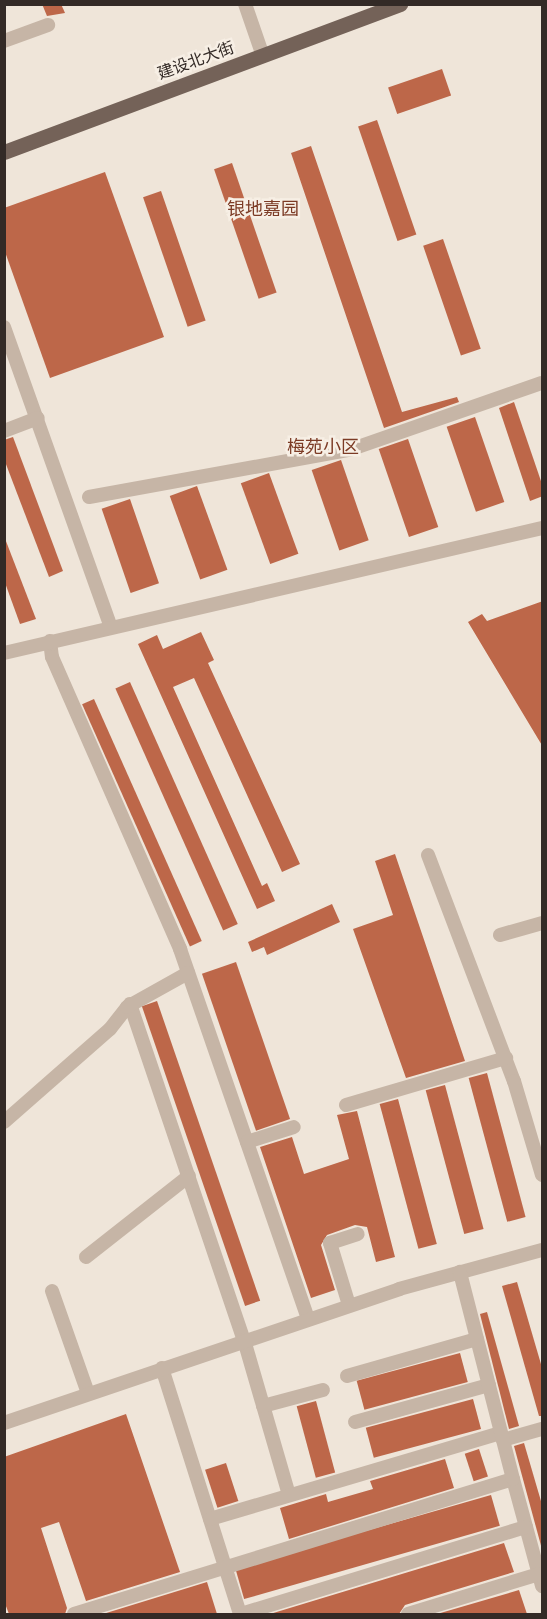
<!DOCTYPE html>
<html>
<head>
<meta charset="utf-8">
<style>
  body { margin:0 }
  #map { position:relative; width:547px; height:1619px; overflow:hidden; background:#efe5d9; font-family:Helvetica,"Noto Sans SC",sans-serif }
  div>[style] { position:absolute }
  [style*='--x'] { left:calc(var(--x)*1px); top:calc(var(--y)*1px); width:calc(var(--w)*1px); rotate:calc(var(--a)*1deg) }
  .building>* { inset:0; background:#bd6749; transform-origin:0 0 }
  .minor>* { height:14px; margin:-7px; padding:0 7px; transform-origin:7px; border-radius:7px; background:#c6b5a6 }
  .major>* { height:15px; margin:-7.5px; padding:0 7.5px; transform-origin:7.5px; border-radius:7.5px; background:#746258 }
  span { translate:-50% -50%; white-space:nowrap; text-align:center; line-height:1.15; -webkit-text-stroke:5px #f7efe5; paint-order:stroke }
  .street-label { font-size:16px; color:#332a26 }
  .neighbourhood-label { font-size:18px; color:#7c3b25 }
  .frame { position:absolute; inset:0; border:6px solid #332a26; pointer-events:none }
</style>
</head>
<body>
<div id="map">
  <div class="building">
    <i style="clip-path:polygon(42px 4px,61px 4px,65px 13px,47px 16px)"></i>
    <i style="left:442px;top:69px;width:28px;height:57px;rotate:71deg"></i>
    <i style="left:377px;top:120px;width:121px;height:20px;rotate:71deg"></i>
    <i style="clip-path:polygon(311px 146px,402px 412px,457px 397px,459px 402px,384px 428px,291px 153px)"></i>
    <i style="left:232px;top:163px;width:137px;height:19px;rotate:71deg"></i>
    <i style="clip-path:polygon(105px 172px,164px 337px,50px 378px,4px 249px,4px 208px)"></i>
    <i style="left:161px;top:191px;width:137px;height:19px;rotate:71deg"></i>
    <i style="left:443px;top:239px;width:116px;height:21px;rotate:71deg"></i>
    <i style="clip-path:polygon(514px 402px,543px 487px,543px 496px,530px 501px,499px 408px)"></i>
    <i style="left:475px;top:417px;width:90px;height:30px;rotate:71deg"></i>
    <i style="clip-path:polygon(13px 437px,63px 571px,49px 577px,4px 459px,4px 440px)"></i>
    <i style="left:408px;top:439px;width:93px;height:31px;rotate:71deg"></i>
    <i style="left:341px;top:460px;width:85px;height:31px;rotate:71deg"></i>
    <i style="left:269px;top:473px;width:86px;height:30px;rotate:70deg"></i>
    <i style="left:197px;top:486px;width:89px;height:29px;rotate:70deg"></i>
    <i style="left:130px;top:499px;width:89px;height:30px;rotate:71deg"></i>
    <i style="clip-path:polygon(4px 536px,36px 619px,20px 624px,4px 580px)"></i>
    <i style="clip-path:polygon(543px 601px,543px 747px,468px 622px,482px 614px,487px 621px)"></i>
    <i style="clip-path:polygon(201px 632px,214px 660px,208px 663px,300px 864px,282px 872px,194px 678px,173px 687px,262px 886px,267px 883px,275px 901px,257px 909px,138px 644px,157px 635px,163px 649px)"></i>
    <i style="left:130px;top:682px;width:265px;height:16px;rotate:66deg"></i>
    <i style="left:94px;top:699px;width:265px;height:13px;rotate:66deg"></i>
    <i style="clip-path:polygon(395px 854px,465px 1061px,406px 1078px,353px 929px,393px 915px,375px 861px)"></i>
    <i style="clip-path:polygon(332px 904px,340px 922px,267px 955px,264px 947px,252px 952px,248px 942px)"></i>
    <i style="left:236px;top:962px;width:166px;height:36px;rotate:71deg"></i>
    <i style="left:157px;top:1001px;width:317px;height:16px;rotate:71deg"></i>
    <i style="left:487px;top:1073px;width:149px;height:19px;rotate:75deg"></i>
    <i style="left:445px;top:1085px;width:149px;height:20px;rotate:75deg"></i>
    <i style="left:398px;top:1099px;width:150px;height:19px;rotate:75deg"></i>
    <i style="clip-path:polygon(357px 1111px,395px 1257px,376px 1262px,367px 1227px,355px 1225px,327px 1235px,321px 1245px,335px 1290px,311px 1298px,260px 1147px,292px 1137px,304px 1174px,349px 1159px,337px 1115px)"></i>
    <i style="clip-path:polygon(517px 1282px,543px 1371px,543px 1416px,539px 1416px,502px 1286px)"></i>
    <i style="clip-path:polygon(487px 1312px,519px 1426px,509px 1429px,480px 1314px)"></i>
    <i style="left:460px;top:1353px;width:30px;height:107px;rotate:75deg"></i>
    <i style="left:473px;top:1399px;width:31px;height:111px;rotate:75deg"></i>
    <i style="left:316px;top:1401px;width:74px;height:20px;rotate:75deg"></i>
    <i style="clip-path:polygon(126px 1414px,180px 1572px,86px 1601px,59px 1522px,41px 1528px,67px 1608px,65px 1614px,9px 1614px,4px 1601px,4px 1457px)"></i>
    <i style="clip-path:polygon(524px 1443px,543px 1508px,543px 1553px,514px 1446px)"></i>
    <i style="left:479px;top:1449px;width:29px;height:15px;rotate:72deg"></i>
    <i style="clip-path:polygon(445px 1459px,454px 1488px,289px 1539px,280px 1508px,326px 1494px,328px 1502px,373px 1489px,370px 1481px)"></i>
    <i style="left:226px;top:1463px;width:40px;height:22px;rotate:72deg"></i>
    <i style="left:491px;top:1495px;width:32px;height:266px;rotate:74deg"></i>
    <i style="clip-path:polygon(504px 1543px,514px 1572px,405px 1605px,399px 1614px,270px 1614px)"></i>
    <i style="clip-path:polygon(207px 1582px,217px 1614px,103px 1614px)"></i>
    <i style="clip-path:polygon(519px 1590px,527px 1614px,437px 1614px)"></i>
  </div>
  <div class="minor">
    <i style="--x:245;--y:4;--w:55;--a:70.9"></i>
    <i style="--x:4;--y:41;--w:47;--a:-20"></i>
    <i style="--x:4;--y:327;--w:319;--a:70.4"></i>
    <i style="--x:4;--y:431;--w:36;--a:-21"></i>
    <i style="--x:89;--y:497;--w:267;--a:-10.3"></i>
    <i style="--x:352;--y:449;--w:201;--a:-19.2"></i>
    <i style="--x:50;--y:641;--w:16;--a:83"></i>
    <i style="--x:52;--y:657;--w:319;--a:66.3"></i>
    <i style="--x:180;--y:949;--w:392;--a:70.9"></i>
    <i style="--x:4;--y:653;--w:552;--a:-13.08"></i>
    <i style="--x:428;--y:855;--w:242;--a:69.2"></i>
    <i style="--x:514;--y:1081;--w:98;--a:73.4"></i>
    <i style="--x:500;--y:935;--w:44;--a:-15.9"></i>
    <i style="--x:130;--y:1004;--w:355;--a:71.3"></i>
    <i style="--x:244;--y:1340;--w:161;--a:73.8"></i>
    <i style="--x:346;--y:1105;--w:167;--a:-16.4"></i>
    <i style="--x:4;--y:1122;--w:141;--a:-41.3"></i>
    <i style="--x:110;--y:1029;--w:28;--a:-52"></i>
    <i style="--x:127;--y:1007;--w:70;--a:-29.1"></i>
    <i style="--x:247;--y:1142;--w:49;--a:-17.7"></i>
    <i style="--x:86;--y:1257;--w:131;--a:-38.2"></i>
    <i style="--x:52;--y:1291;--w:108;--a:70.6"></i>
    <i style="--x:349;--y:1305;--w:65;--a:-107"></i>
    <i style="--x:330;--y:1243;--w:29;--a:-18"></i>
    <i style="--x:162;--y:1368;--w:258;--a:72.4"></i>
    <i style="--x:347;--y:1376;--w:135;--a:-15.9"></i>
    <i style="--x:263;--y:1406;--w:62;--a:-14.9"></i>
    <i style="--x:355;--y:1422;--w:139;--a:-15.4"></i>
    <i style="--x:4;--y:1423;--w:417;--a:-18.7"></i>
    <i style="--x:399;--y:1289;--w:148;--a:-15.3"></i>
    <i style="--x:503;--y:1440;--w:41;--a:-15.8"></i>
    <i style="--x:513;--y:1479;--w:111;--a:74.8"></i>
    <i style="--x:210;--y:1519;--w:303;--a:-16.5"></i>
    <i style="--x:74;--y:1614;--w:459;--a:-17.1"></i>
    <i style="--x:513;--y:1479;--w:214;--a:-104.4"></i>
    <i style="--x:241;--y:1614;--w:298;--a:-17"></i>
    <i style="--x:408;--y:1614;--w:137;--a:-17"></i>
  </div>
  <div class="major">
    <i style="--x:4;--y:152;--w:423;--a:-20.5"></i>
  </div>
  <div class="street-label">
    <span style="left:196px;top:61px;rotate:-20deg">建设北大街</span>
  </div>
  <div class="neighbourhood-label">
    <span style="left:263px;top:209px">银地嘉园</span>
    <span style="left:323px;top:447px">梅苑小区</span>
  </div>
  <div class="frame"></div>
</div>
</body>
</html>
